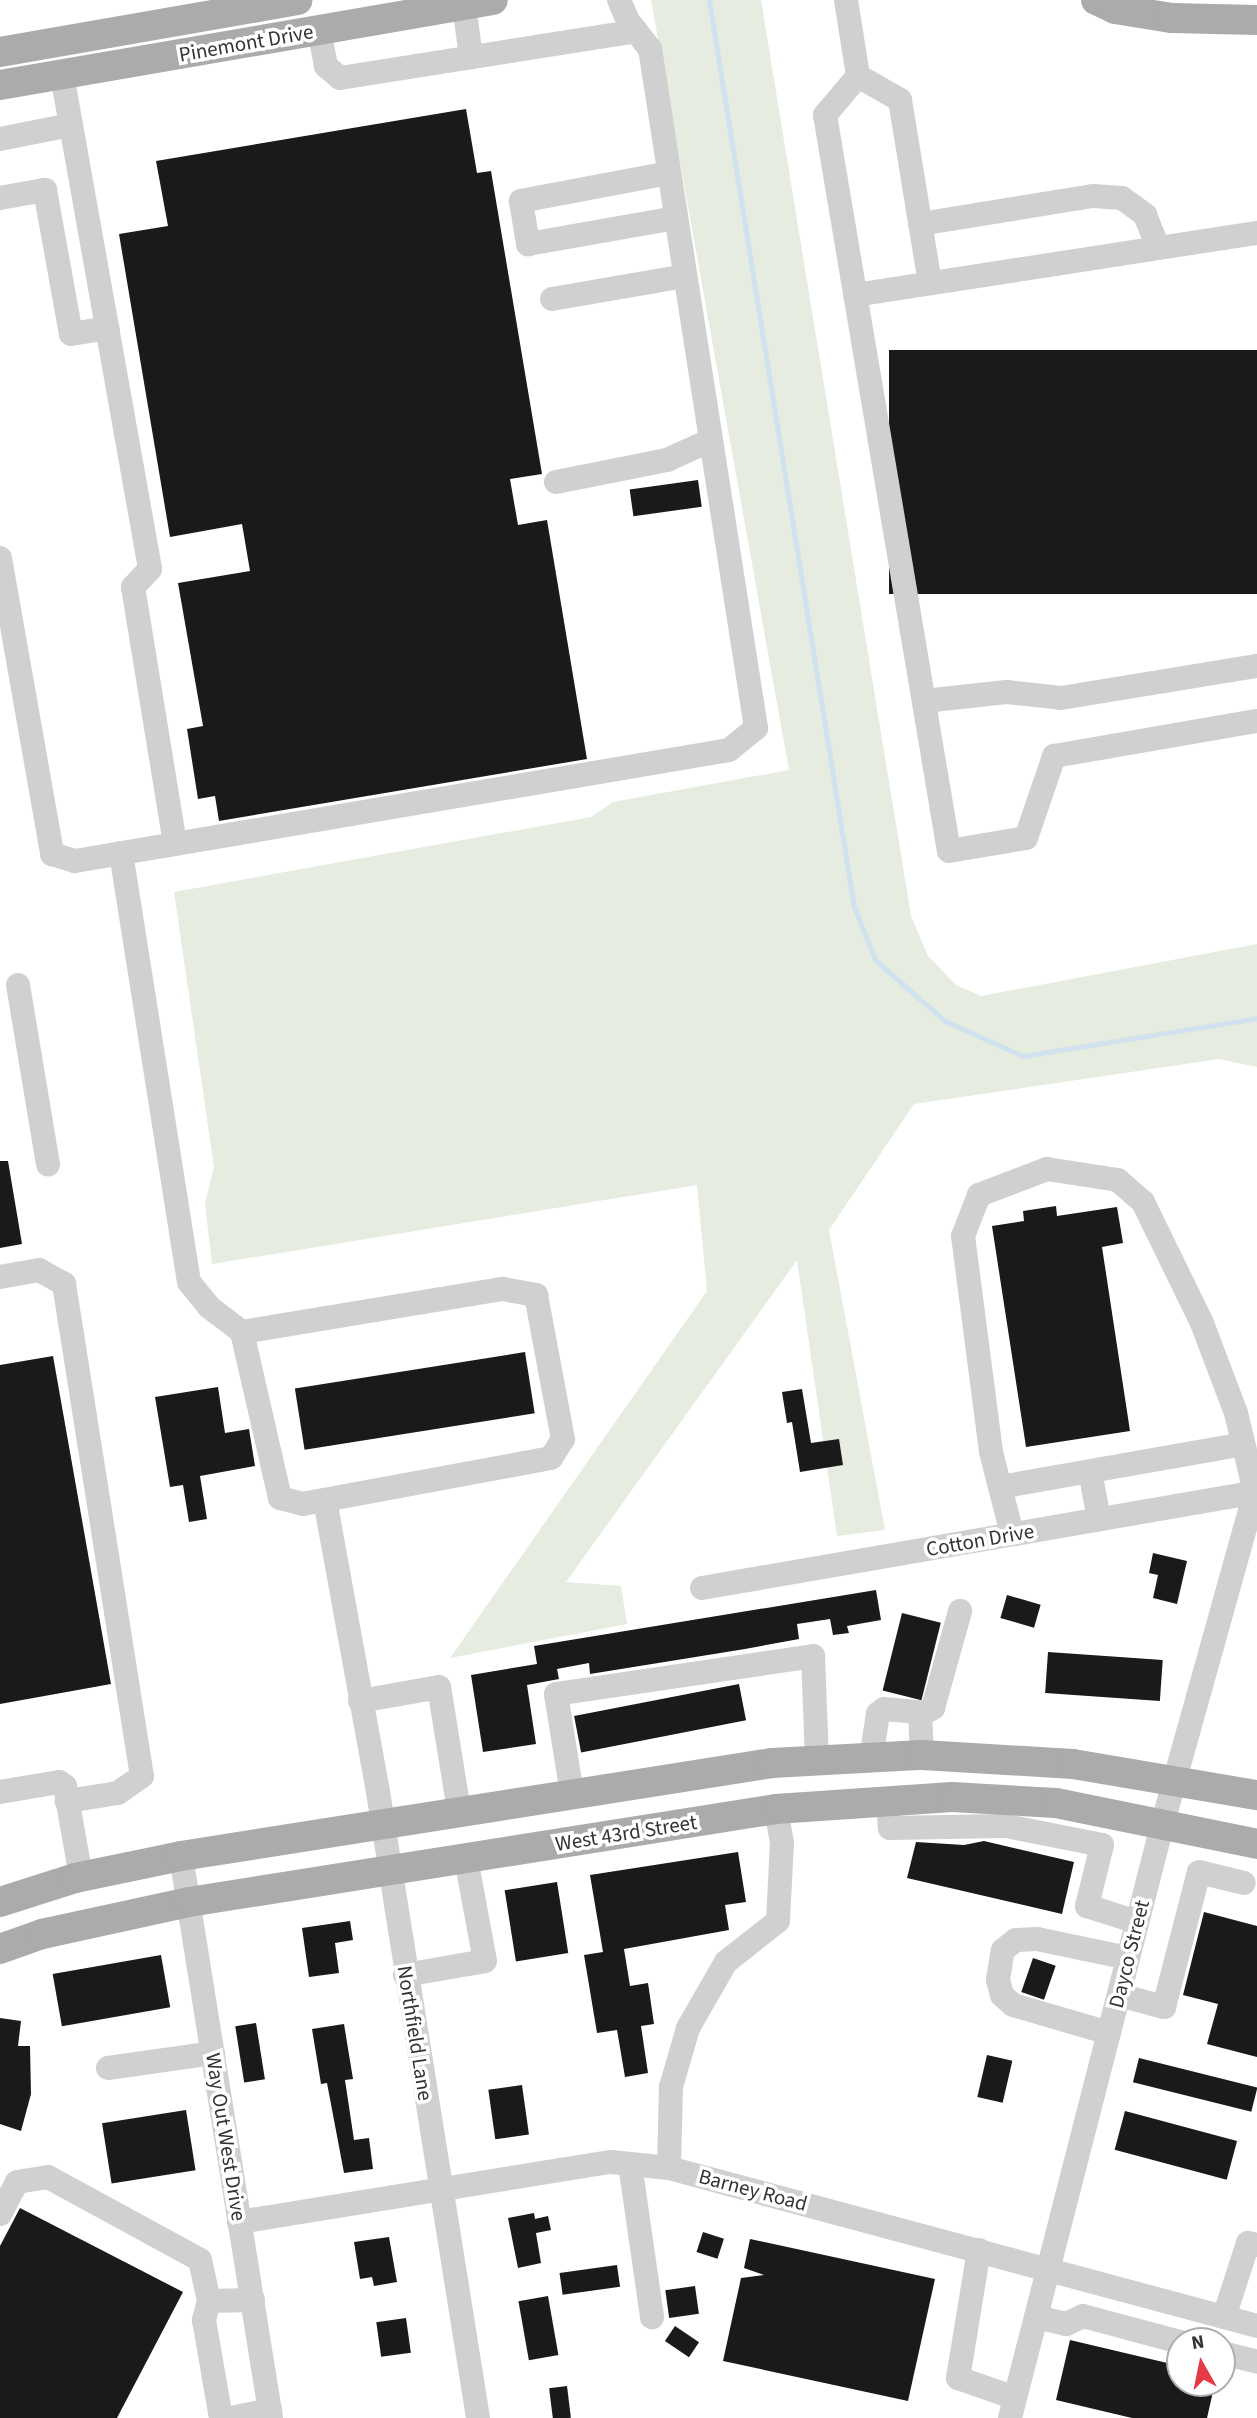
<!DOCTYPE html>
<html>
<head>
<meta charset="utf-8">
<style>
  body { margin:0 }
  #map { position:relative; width:1257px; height:2418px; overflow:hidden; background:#fff; font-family:"Source Sans 3",sans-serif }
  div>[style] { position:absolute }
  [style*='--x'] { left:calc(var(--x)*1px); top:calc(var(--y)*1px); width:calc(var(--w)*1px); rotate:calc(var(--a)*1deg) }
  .green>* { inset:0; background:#e6ecdf }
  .stream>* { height:5px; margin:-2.5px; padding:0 2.5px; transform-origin:2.5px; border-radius:2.5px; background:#cfe2ee }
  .building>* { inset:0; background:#1a1a1a; transform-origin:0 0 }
  .minor>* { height:24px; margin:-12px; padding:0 12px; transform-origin:12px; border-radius:12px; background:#d0d0d0 }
  .major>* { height:30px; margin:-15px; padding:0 15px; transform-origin:15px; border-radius:15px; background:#ababab }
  span { translate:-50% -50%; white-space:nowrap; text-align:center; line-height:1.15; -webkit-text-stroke:7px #fff; paint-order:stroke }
  .street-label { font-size:21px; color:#333 }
  .north { position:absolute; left:1166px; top:2327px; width:70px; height:70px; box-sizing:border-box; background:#fff; border:2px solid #adadad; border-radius:50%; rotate:351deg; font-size:19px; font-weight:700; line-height:28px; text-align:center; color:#333 }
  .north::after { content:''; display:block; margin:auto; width:24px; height:32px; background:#e63946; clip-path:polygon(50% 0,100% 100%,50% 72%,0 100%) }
</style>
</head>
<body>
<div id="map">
  <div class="green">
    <i style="clip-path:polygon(651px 0,761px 0,911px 916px,928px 956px,956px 985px,981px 996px,1257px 944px,1257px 1067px,1219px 1059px,914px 1104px,829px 1230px,885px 1530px,837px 1536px,797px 1260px,566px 1582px,621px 1586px,627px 1624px,450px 1658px,707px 1291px,697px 1185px,212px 1264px,205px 1204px,214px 1167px,174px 892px,591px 817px,613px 802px,789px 770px)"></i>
  </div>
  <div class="stream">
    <i style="--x:709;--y:0;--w:919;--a:80.92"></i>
    <i style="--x:854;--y:907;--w:57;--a:68.4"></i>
    <i style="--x:875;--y:960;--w:93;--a:41.1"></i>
    <i style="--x:945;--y:1021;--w:85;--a:24.2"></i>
    <i style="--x:1023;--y:1056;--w:237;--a:-9.2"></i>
  </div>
  <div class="building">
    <i style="clip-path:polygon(466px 109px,477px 173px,491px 171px,542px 474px,510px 479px,518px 525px,547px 520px,587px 759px,219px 821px,215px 796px,198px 799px,187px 729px,203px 726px,178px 583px,250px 571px,242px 524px,170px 537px,119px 234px,168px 226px,156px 161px)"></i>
    <i style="left:1257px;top:350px;width:244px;height:368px;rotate:90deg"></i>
    <i style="left:698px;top:480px;width:27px;height:69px;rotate:82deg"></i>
    <i style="clip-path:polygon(0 1161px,8px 1161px,22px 1244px,0 1248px)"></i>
    <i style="clip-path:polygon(1056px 1206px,1057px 1216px,1117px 1207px,1123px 1243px,1102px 1247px,1130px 1431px,1026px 1447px,992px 1226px,1024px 1221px,1023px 1211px)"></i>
    <i style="left:525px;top:1352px;width:62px;height:233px;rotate:81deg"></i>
    <i style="clip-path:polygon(53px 1356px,111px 1684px,0 1704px,0 1365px)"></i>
    <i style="clip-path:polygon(218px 1387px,225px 1433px,249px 1429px,255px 1466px,200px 1476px,207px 1519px,189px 1522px,183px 1485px,170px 1487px,155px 1397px)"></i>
    <i style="clip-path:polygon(802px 1389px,811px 1443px,839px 1439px,843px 1465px,800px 1472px,792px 1422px,787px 1423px,782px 1392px)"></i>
    <i style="clip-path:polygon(1153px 1553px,1187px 1561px,1177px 1604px,1153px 1598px,1158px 1575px,1149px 1573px)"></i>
    <i style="clip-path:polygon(876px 1590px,881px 1620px,847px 1626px,849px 1633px,833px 1635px,830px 1619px,797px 1624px,799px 1639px,745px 1649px,590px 1674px,589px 1663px,557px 1669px,559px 1679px,527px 1685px,536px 1744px,483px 1752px,471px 1675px,537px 1664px,534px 1646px)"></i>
    <i style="left:1007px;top:1595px;width:35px;height:24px;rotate:16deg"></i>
    <i style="left:902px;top:1613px;width:40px;height:80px;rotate:14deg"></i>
    <i style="left:1048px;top:1652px;width:115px;height:41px;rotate:4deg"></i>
    <i style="left:739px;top:1684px;width:37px;height:168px;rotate:79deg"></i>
    <i style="clip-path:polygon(984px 1841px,1074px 1862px,1062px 1914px,907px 1878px,916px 1842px,964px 1845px)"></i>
    <i style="clip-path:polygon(738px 1852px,746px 1902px,725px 1905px,729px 1930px,624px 1949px,630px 1986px,648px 1983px,654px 2024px,641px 2026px,648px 2073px,625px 2077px,617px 2030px,597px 2033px,584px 1955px,603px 1952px,590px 1875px)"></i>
    <i style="left:557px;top:1882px;width:72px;height:53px;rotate:81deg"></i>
    <i style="clip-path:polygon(1204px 1912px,1257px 1926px,1257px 2057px,1207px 2044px,1218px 2004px,1183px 1995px)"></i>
    <i style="clip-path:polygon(350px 1921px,353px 1940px,335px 1943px,339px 1973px,309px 1977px,302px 1928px)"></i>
    <i style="left:161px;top:1955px;width:53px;height:110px;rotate:80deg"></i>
    <i style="left:1033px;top:1958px;width:24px;height:36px;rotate:19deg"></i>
    <i style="clip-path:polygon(0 2018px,21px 2021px,18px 2046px,30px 2046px,31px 2094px,21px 2131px,0 2124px)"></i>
    <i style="left:256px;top:2023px;width:57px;height:21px;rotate:81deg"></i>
    <i style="clip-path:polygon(344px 2024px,353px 2079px,345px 2080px,354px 2140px,369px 2138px,373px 2169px,344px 2173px,327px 2083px,321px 2084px,312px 2029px)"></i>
    <i style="left:987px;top:2055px;width:26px;height:43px;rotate:13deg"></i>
    <i style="left:1139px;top:2058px;width:122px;height:25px;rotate:14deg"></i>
    <i style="left:522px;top:2085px;width:50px;height:34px;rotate:82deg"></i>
    <i style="left:186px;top:2110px;width:61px;height:85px;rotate:81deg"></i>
    <i style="left:1125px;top:2111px;width:116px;height:40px;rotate:15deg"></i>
    <i style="clip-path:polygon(20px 2208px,183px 2292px,117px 2418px,0 2418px,0 2246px)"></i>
    <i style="clip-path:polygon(534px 2213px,535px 2219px,548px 2216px,551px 2230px,536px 2233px,541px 2263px,518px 2268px,508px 2218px)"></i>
    <i style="left:703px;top:2232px;width:22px;height:21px;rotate:18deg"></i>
    <i style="clip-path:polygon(389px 2237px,397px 2282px,374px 2286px,372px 2277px,360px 2279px,354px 2242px)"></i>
    <i style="clip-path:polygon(750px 2239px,935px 2279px,908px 2401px,723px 2361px,741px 2278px,764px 2275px,744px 2268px)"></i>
    <i style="left:617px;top:2265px;width:22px;height:58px;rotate:82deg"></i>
    <i style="left:695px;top:2286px;width:28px;height:30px;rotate:82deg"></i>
    <i style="left:548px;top:2296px;width:60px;height:30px;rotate:80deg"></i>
    <i style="left:406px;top:2318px;width:35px;height:30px;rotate:82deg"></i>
    <i style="left:675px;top:2326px;width:29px;height:18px;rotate:34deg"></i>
    <i style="clip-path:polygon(1070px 2340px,1180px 2366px,1180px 2383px,1215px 2383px,1207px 2418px,1132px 2418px,1056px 2400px)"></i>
    <i style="left:567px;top:2386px;width:32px;height:18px;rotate:83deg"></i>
  </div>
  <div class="minor">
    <i style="--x:846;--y:0;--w:77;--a:81"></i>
    <i style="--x:858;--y:76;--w:51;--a:130.2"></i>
    <i style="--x:825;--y:115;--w:746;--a:80.44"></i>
    <i style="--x:949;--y:851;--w:78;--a:-9.6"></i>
    <i style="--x:1026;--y:838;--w:87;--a:-71.1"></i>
    <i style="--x:1054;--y:756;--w:206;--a:-9.8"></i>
    <i style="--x:464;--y:5;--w:52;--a:82.3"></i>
    <i style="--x:319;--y:30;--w:37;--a:79"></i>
    <i style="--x:326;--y:66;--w:18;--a:41"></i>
    <i style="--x:340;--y:78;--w:300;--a:-9"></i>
    <i style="--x:858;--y:76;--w:48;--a:29.7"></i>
    <i style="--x:900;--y:100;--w:185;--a:80.7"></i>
    <i style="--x:71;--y:125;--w:451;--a:79.9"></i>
    <i style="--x:150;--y:569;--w:25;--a:133"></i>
    <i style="--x:133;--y:587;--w:260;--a:80.7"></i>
    <i style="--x:0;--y:139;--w:72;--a:-11.2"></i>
    <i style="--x:71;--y:125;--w:51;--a:-100.2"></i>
    <i style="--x:669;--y:173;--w:151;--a:169.3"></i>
    <i style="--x:521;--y:201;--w:44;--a:80.8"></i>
    <i style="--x:528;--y:244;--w:150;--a:-10"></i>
    <i style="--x:0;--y:198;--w:46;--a:-10.1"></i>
    <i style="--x:45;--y:190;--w:146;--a:79.8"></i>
    <i style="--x:71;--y:334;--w:37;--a:-9"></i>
    <i style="--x:920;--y:224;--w:175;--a:-9.2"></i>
    <i style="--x:1093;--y:196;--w:29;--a:4"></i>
    <i style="--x:1122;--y:198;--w:29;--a:36"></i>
    <i style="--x:1145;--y:215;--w:35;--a:68"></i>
    <i style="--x:855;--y:295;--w:407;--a:-8.8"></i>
    <i style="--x:552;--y:299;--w:135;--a:-9.8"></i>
    <i style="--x:556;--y:482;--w:113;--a:-11.2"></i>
    <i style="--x:667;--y:460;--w:48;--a:-24.4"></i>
    <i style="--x:0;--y:558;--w:301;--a:80"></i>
    <i style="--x:52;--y:854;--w:24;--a:17"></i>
    <i style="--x:75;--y:861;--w:663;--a:-9.63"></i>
    <i style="--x:729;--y:750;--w:35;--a:-39"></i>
    <i style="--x:756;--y:728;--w:687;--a:-98.87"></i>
    <i style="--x:650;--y:49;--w:36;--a:-128"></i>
    <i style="--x:628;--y:21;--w:23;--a:-113"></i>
    <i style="--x:924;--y:701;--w:83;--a:-6.2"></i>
    <i style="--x:1007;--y:692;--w:54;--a:6.3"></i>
    <i style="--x:1061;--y:698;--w:199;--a:-9.3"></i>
    <i style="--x:121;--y:853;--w:434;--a:81"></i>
    <i style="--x:189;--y:1282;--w:32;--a:51"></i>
    <i style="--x:209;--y:1307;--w:41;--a:37.1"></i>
    <i style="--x:242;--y:1332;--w:264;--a:-9.4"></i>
    <i style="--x:502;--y:1289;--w:35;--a:10"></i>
    <i style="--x:536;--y:1295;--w:147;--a:79.4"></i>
    <i style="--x:563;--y:1439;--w:22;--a:122"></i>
    <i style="--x:551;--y:1458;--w:252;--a:169.5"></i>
    <i style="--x:303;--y:1504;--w:24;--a:-165"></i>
    <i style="--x:280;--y:1498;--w:170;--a:-102.9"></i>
    <i style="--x:18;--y:985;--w:182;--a:80.5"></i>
    <i style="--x:0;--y:1277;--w:40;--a:-10"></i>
    <i style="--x:39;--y:1270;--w:29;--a:29"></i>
    <i style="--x:64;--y:1284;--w:498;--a:81"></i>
    <i style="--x:142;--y:1776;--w:29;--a:145"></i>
    <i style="--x:118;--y:1793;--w:52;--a:171.1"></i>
    <i style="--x:1090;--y:1471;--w:49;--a:79.4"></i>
    <i style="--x:1000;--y:1487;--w:247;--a:-10"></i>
    <i style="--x:325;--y:1500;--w:297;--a:79.7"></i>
    <i style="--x:378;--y:1792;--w:634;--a:80.92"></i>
    <i style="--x:702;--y:1588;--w:563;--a:-9.81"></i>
    <i style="--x:360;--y:1701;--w:80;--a:-10"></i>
    <i style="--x:439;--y:1687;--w:126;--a:80.8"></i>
    <i style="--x:922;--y:1714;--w:13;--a:-29"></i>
    <i style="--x:933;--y:1708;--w:101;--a:-74.4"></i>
    <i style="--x:871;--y:1758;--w:45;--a:-81"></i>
    <i style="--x:878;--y:1714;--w:8;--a:-40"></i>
    <i style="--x:884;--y:1709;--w:36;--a:5"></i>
    <i style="--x:920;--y:1712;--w:43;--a:87.3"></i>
    <i style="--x:0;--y:1792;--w:60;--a:-9.6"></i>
    <i style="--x:59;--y:1782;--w:7;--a:34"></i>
    <i style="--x:65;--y:1786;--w:92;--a:80"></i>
    <i style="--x:572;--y:1794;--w:101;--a:-99.1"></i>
    <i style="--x:556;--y:1694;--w:260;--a:-8.4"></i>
    <i style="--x:813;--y:1656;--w:105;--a:87.8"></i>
    <i style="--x:888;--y:1802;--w:26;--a:86"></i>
    <i style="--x:890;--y:1828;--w:116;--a:-1"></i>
    <i style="--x:1006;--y:1826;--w:98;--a:11.2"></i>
    <i style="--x:1102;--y:1845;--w:63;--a:103.8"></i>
    <i style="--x:1087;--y:1906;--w:52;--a:17.7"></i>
    <i style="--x:181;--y:1856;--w:569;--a:80.9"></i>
    <i style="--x:405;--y:1975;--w:81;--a:-9.9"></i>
    <i style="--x:485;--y:1961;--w:105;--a:-100.5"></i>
    <i style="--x:1119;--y:1995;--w:47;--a:14.9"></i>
    <i style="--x:1164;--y:2007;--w:139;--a:-75.5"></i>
    <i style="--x:1199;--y:1872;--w:46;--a:13.7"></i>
    <i style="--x:1109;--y:2033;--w:100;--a:-163.7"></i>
    <i style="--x:1013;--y:2005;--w:15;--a:-138"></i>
    <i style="--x:1002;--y:1995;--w:16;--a:-105"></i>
    <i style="--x:998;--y:1980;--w:30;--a:-81"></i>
    <i style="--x:1003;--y:1950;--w:16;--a:-38"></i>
    <i style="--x:1016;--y:1940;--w:21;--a:-3"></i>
    <i style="--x:1037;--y:1939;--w:93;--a:11.8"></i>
    <i style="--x:108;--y:2068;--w:106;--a:-8.1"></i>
    <i style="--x:630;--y:2164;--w:155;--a:81.8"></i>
    <i style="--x:669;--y:2168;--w:81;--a:-88.6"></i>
    <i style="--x:671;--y:2087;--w:61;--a:-73.9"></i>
    <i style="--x:688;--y:2028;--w:76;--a:-60.1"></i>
    <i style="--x:726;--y:1962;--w:66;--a:-38.3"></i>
    <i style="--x:778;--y:1921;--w:78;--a:-87.1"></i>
    <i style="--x:782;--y:1843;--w:35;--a:-100"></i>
    <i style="--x:0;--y:2214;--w:36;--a:-62"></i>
    <i style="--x:17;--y:2182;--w:31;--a:-9"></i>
    <i style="--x:48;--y:2177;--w:173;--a:28.6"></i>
    <i style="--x:200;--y:2260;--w:42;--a:77.6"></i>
    <i style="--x:209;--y:2301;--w:44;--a:-1.3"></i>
    <i style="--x:239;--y:2222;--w:377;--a:-9.2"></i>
    <i style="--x:611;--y:2162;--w:58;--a:5.9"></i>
    <i style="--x:669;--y:2168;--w:609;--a:15.04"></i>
    <i style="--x:979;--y:2250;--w:130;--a:99.3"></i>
    <i style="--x:958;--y:2378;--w:60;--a:19.3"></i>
    <i style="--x:209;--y:2301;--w:20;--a:105"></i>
    <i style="--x:204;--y:2320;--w:99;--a:80.2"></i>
    <i style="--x:1036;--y:2317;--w:31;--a:13"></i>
    <i style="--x:1066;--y:2324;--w:19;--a:-25"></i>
    <i style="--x:1083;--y:2316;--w:100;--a:15"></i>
    <i style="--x:1224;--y:2317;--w:78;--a:-72"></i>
    <i style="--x:1248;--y:2243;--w:9;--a:13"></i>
    <i style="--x:1222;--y:2353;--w:36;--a:14"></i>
    <i style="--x:231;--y:2418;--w:40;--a:-12"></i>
    <i style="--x:1010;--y:2418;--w:615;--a:-75.6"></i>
    <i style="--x:1163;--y:1822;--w:343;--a:-74.4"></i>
    <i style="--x:1255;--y:1492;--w:81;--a:-103.5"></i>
    <i style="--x:1236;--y:1413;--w:96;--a:-110.7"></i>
    <i style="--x:1202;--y:1323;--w:135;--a:-116"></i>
    <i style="--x:1143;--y:1202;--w:33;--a:-139"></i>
    <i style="--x:1118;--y:1180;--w:72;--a:-171.2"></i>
    <i style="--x:1047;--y:1169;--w:73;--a:159.1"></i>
    <i style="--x:979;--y:1195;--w:44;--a:111.3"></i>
    <i style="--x:963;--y:1236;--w:218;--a:82.6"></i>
    <i style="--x:991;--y:1452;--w:85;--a:75.6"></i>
  </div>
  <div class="major">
    <i style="--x:1096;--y:0;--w:21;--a:25"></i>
    <i style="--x:1115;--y:9;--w:58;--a:9"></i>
    <i style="--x:1172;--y:18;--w:85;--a:1.3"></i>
    <i style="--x:0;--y:52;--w:302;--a:-9.9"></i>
    <i style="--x:0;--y:85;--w:500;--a:-9.78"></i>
    <i style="--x:0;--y:1902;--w:79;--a:-17.7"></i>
    <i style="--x:75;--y:1878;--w:108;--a:-11.7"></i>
    <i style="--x:181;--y:1856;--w:598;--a:-8.94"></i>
    <i style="--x:772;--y:1763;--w:150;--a:-3.1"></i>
    <i style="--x:922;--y:1755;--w:151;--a:3.4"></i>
    <i style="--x:1073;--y:1764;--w:187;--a:9.6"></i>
    <i style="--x:0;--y:1949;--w:45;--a:-19.7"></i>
    <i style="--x:42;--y:1934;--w:150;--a:-12.3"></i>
    <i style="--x:189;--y:1902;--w:594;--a:-9"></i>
    <i style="--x:776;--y:1809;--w:176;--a:-3.9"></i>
    <i style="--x:952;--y:1797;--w:104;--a:3.3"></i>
    <i style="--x:1056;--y:1803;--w:205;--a:11.5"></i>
  </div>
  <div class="street-label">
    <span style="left:246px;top:43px;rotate:-10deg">Pinemont Drive</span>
    <span style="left:980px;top:1540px;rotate:-10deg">Cotton Drive</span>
    <span style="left:626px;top:1833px;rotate:-9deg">West 43rd Street</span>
    <span style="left:1129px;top:1954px;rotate:-76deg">Dayco Street</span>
    <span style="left:415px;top:2033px;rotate:81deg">Northfield Lane</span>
    <span style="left:226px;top:2137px;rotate:81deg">Way Out West Drive</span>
    <span style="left:753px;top:2190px;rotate:15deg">Barney Road</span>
  </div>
  <div class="north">N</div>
</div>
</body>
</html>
